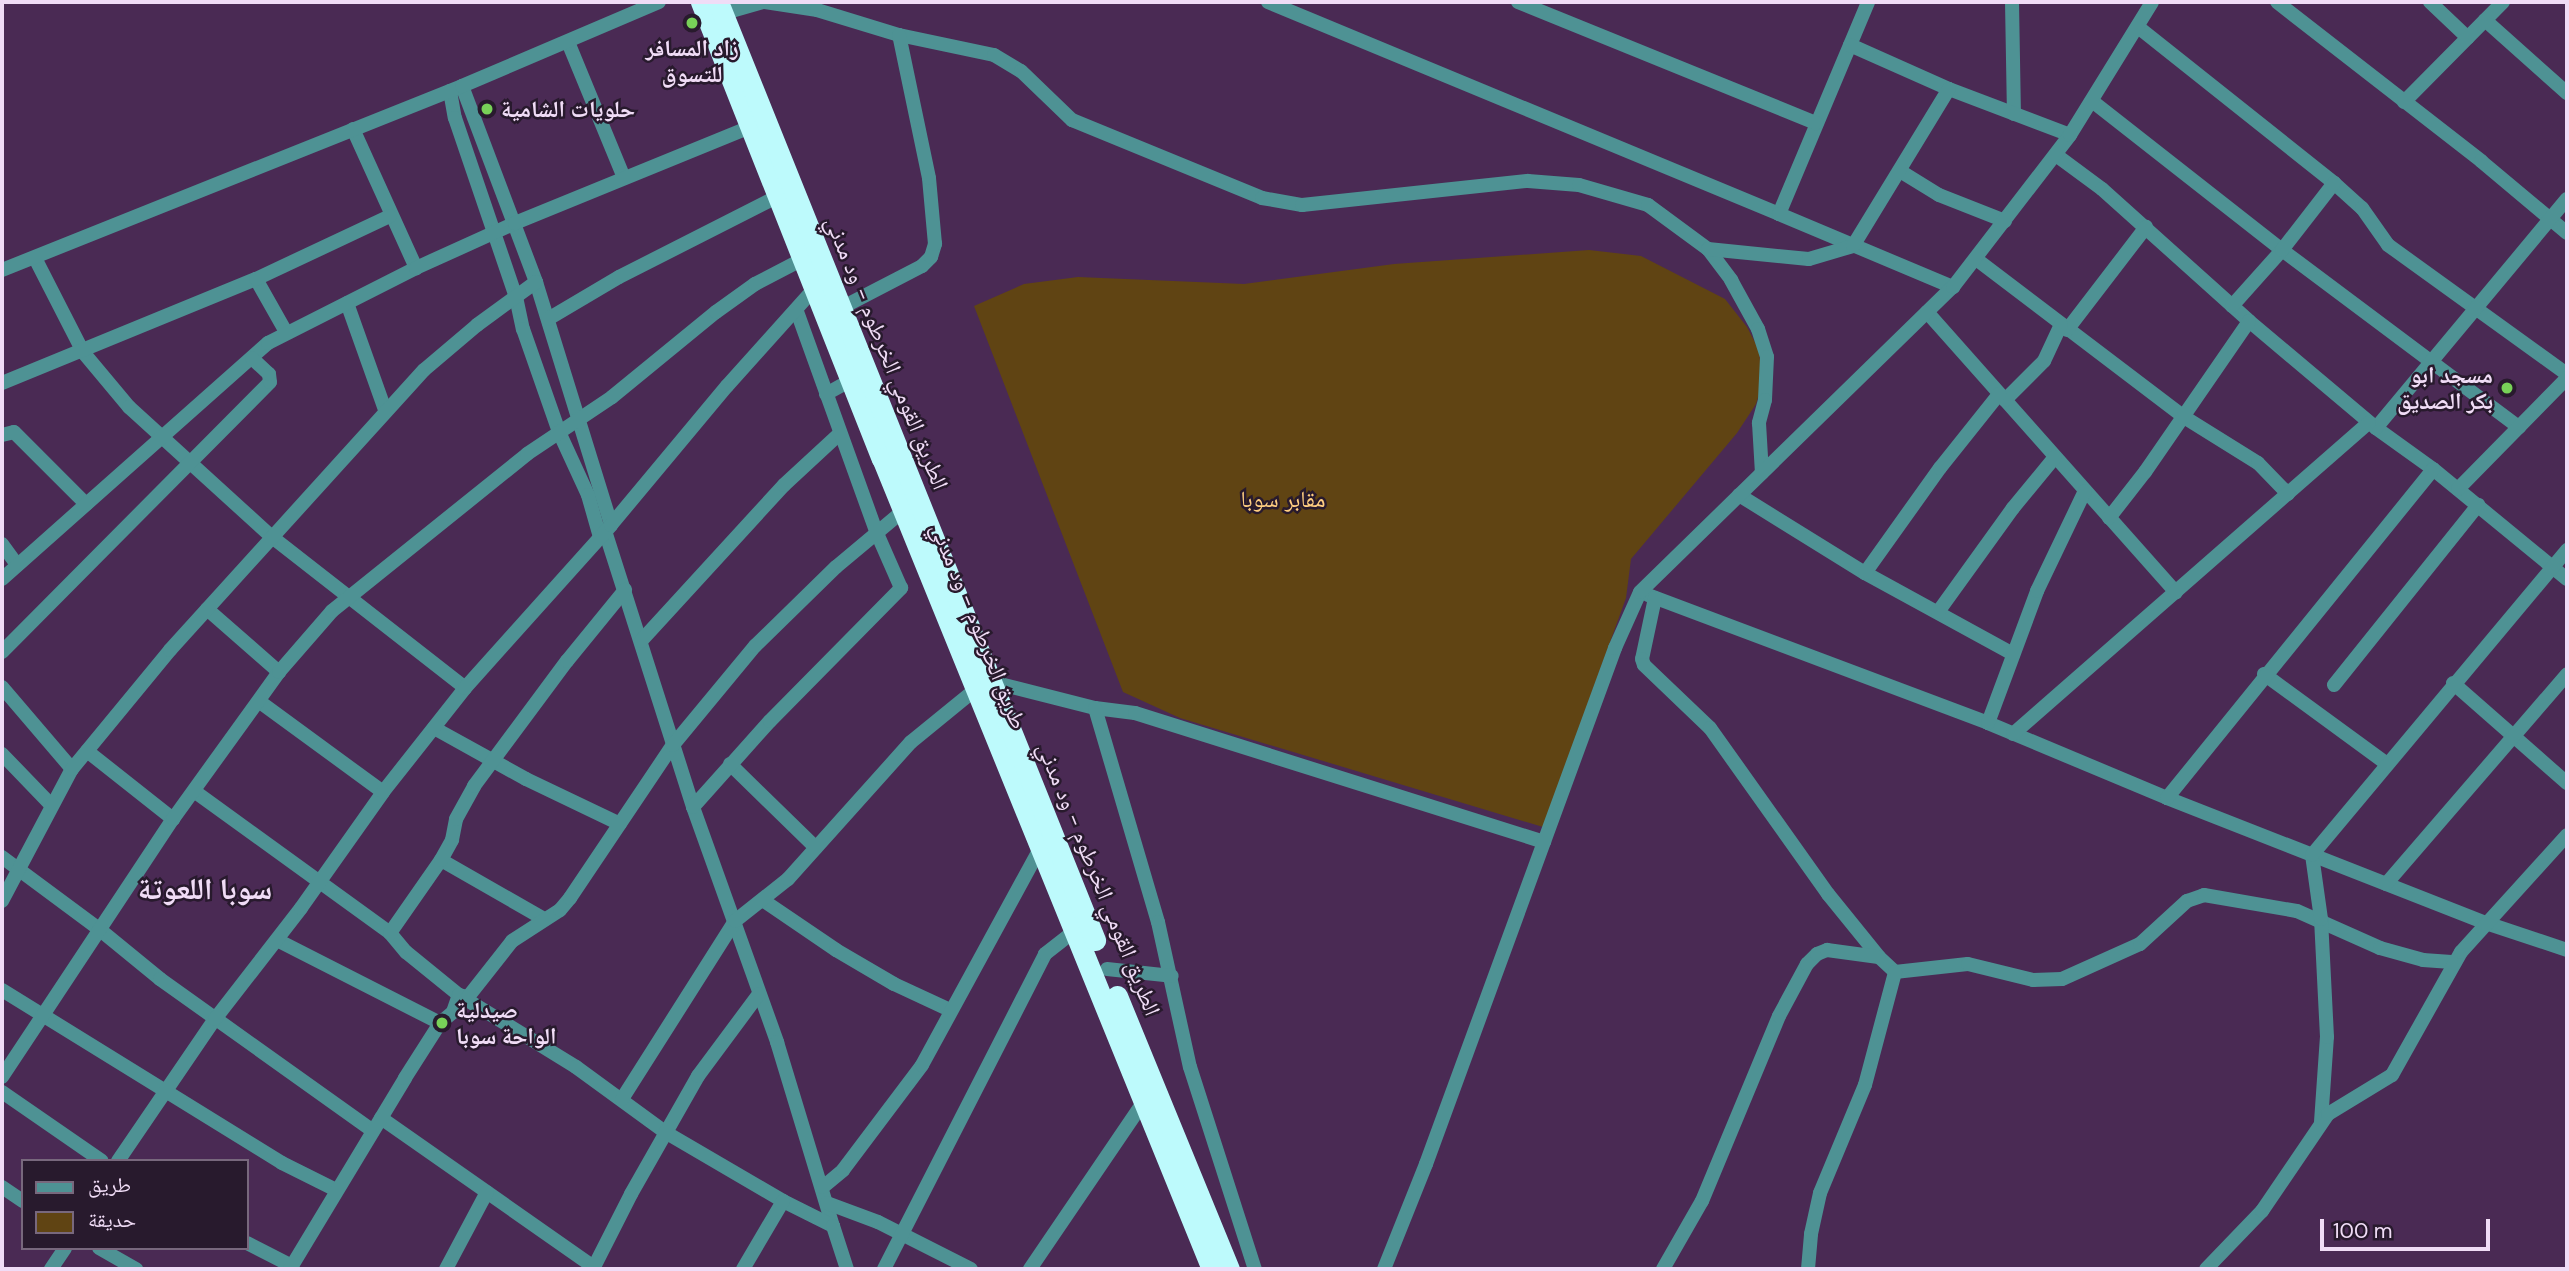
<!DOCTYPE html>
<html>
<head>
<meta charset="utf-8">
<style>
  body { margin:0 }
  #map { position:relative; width:2569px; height:1271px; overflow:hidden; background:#4a2a54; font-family:"DM Sans","Noto Naskh Arabic",sans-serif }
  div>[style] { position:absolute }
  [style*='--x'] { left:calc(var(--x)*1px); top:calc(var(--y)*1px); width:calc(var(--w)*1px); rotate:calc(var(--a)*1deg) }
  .green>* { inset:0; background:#604413 }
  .minor>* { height:14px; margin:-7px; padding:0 7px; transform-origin:7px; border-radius:7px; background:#4e9294 }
  .highway>* { height:21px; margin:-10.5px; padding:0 10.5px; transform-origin:10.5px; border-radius:10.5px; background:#bdfafc }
  .dots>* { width:19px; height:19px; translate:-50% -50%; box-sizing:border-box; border:4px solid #281a2d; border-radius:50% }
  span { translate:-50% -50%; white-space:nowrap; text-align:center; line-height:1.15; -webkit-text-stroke:5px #281a2d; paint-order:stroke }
  .poi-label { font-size:23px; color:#f0dcf6; font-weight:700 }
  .left { translate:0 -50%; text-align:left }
  .right { translate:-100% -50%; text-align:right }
  .street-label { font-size:23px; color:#f0dcf6 }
  .park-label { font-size:23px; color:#ffce81 }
  .district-label { font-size:30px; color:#f0dcf6; font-weight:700 }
  .frame { position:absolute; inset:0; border:4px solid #f0dcf6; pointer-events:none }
  .legend { position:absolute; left:21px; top:1159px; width:228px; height:91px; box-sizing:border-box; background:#281a2d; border:2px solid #78687d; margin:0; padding:9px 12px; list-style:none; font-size:21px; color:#f0dcf6 }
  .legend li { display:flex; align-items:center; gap:14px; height:35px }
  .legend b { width:35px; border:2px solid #78687d }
  .scale { position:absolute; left:2320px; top:1219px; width:170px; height:32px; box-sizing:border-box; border:4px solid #f0dcf6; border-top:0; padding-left:9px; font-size:21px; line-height:24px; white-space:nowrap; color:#f0dcf6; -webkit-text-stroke:5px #281a2d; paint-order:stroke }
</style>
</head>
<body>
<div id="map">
  <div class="green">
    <i style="clip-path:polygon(1589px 250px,1641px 256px,1725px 299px,1747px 327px,1759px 350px,1762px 384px,1756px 404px,1737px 433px,1631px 559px,1626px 598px,1543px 827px,1180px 718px,1123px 692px,974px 306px,1024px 284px,1078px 277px,1244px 284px,1394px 264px)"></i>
  </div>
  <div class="minor">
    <i style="--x:765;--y:2;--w:53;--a:8.7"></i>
    <i style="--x:817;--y:10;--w:86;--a:17"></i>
    <i style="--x:899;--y:35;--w:97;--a:11.9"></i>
    <i style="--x:994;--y:55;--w:31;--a:31"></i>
    <i style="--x:1021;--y:71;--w:71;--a:43.9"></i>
    <i style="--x:1072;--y:120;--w:205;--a:22.3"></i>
    <i style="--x:1262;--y:198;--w:41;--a:9.9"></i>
    <i style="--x:1302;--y:205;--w:227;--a:-6.1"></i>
    <i style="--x:1528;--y:181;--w:51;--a:4.5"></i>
    <i style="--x:1579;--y:185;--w:72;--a:16.2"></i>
    <i style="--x:1648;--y:205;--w:74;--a:36.3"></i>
    <i style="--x:1708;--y:249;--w:39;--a:53"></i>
    <i style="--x:1731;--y:280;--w:56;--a:61.1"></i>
    <i style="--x:1758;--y:329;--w:29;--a:72"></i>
    <i style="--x:1767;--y:357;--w:43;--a:92.7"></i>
    <i style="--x:1765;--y:400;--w:24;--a:105"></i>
    <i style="--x:1759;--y:423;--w:50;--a:86.6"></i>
    <i style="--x:1268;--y:2;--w:553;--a:22.53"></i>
    <i style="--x:1779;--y:214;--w:230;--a:-67.2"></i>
    <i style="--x:1518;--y:2;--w:322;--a:22.1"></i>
    <i style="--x:2012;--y:2;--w:112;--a:89"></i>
    <i style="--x:2277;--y:2;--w:259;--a:37.9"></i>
    <i style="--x:2481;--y:161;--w:112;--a:39.9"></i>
    <i style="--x:2430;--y:2;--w:52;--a:43.5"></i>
    <i style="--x:714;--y:16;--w:51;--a:-15.9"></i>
    <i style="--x:2485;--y:20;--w:110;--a:41.7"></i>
    <i style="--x:2138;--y:27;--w:251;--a:38.5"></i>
    <i style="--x:2334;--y:183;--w:38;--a:42"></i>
    <i style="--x:2362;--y:208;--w:45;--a:54.9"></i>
    <i style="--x:2388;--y:245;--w:221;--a:35.8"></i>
    <i style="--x:568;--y:42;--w:147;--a:67.6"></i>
    <i style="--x:1850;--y:45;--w:108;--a:24"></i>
    <i style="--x:1949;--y:89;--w:129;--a:20.8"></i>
    <i style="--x:462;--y:86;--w:210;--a:69.3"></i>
    <i style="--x:536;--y:282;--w:254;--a:72.8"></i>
    <i style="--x:450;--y:91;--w:27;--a:80"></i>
    <i style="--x:455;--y:118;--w:189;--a:71.2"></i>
    <i style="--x:516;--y:297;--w:33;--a:78"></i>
    <i style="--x:523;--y:329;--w:109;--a:70.7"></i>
    <i style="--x:559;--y:432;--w:69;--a:65.3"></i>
    <i style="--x:588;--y:495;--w:44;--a:74.1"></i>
    <i style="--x:2092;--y:101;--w:241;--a:38.1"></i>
    <i style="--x:2282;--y:250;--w:296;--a:36.8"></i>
    <i style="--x:2404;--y:102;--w:141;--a:-45.3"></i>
    <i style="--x:353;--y:129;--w:153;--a:65.6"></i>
    <i style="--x:2056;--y:155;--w:57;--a:36.5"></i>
    <i style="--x:2102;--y:189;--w:198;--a:41.9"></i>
    <i style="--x:2249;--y:321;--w:166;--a:40.1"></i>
    <i style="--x:2376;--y:428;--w:70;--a:35.7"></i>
    <i style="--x:2433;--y:469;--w:173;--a:39.4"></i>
    <i style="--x:1900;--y:171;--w:46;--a:31.6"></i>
    <i style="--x:1939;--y:195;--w:71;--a:21.5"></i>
    <i style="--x:1779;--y:214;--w:189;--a:22.8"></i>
    <i style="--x:1708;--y:249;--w:101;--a:5.7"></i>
    <i style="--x:1809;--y:259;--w:46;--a:-16.5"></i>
    <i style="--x:1853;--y:246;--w:184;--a:-58.6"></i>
    <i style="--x:35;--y:258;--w:106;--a:62.9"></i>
    <i style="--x:83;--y:352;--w:72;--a:50.1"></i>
    <i style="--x:129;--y:407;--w:193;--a:42.3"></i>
    <i style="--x:272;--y:537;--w:245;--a:38"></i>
    <i style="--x:1976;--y:259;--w:261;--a:37.2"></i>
    <i style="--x:2184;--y:417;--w:87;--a:31.9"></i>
    <i style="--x:2258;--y:463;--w:43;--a:45.9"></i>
    <i style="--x:2;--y:270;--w:495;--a:-21.8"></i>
    <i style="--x:462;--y:86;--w:214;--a:-23.1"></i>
    <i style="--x:256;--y:279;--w:61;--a:60.5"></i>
    <i style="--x:347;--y:303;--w:114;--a:70.4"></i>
    <i style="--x:2232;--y:306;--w:75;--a:-48.2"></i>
    <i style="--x:2282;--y:250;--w:85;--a:-52.2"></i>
    <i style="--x:841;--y:308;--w:91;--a:-27.4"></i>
    <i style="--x:922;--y:266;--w:13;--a:-45"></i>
    <i style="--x:931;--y:257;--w:14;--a:-73"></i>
    <i style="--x:935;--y:244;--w:66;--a:-95.2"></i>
    <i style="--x:929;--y:178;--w:146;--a:-101.8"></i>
    <i style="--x:1927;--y:312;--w:375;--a:48.4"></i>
    <i style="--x:548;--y:319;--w:82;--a:-30.6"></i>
    <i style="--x:619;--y:277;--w:179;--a:-26.9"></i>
    <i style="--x:2067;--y:330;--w:130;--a:-52.5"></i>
    <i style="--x:2;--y:383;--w:274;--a:-22.3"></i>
    <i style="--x:256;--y:279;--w:148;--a:-25.2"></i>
    <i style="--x:826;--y:394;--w:29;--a:-29"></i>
    <i style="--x:2005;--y:400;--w:55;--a:-45"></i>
    <i style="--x:2044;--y:361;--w:40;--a:-65"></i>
    <i style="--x:2376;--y:428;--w:298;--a:-50.2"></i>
    <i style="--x:2;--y:435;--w:12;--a:-14"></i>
    <i style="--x:14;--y:432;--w:102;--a:45"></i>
    <i style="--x:2458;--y:489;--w:156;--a:-45.5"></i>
    <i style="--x:1739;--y:495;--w:148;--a:31.8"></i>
    <i style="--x:1865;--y:573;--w:169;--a:28.7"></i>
    <i style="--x:2109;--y:518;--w:58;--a:-52"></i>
    <i style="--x:2145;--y:472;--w:183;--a:-55.4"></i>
    <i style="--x:605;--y:531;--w:290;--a:72.3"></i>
    <i style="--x:693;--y:807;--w:250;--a:70.3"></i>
    <i style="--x:777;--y:1042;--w:192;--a:73.1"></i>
    <i style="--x:2;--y:544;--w:26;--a:54"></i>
    <i style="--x:1865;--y:573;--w:129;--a:-54.5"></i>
    <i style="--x:1940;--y:468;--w:95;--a:-51.4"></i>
    <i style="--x:2;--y:579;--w:356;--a:-41.6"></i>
    <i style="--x:268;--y:343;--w:166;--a:-26.9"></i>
    <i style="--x:416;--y:268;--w:109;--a:-24.4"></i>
    <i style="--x:515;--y:223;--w:254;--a:-22.2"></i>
    <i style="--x:1648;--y:595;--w:363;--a:20.6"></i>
    <i style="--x:1988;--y:723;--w:194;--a:22.7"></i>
    <i style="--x:2167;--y:798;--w:343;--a:21.4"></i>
    <i style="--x:2486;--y:923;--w:85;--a:18.4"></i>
    <i style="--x:1655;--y:598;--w:62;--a:102"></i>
    <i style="--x:1642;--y:659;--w:6;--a:72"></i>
    <i style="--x:1644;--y:665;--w:91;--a:43.7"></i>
    <i style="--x:1710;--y:728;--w:204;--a:54.6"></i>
    <i style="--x:1828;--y:894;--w:81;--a:51"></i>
    <i style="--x:1879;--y:957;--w:22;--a:43"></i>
    <i style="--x:1895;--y:972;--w:73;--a:-6.3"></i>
    <i style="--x:1968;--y:964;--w:67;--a:13.8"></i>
    <i style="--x:2033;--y:980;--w:29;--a:-2"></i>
    <i style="--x:2062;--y:979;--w:85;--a:-24.2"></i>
    <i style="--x:2140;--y:944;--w:64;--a:-42.5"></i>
    <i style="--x:2187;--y:901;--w:18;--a:-19"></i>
    <i style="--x:2204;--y:895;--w:94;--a:9.8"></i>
    <i style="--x:2297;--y:911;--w:91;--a:24"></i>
    <i style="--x:2380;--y:948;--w:45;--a:15.6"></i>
    <i style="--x:2423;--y:960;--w:32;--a:4"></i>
    <i style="--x:207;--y:609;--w:96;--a:41.2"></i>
    <i style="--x:1938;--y:612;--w:128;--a:-54.2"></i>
    <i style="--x:2013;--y:508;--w:66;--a:-50.5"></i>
    <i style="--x:641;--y:641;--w:212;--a:-47.5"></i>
    <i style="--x:784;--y:485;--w:75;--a:-42.8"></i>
    <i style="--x:2;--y:652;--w:380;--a:-45.2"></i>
    <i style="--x:270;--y:382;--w:8;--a:-97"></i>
    <i style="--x:269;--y:374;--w:23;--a:-137"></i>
    <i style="--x:2264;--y:674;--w:152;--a:36.2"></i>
    <i style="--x:992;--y:682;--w:106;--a:14.2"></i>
    <i style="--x:1095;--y:708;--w:40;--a:7.1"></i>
    <i style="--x:1135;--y:713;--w:429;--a:17.5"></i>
    <i style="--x:2453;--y:683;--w:152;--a:41.3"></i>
    <i style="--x:2334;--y:685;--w:231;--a:-51.3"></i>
    <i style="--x:2;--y:687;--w:108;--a:49.5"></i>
    <i style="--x:260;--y:702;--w:152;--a:36.2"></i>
    <i style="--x:1095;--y:708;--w:223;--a:73.6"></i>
    <i style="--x:1158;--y:922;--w:148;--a:77.6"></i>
    <i style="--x:1190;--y:1067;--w:212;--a:72.2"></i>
    <i style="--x:1988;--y:723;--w:141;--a:-69.6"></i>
    <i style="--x:2037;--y:591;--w:111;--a:-64.4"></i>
    <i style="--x:434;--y:728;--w:105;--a:29"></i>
    <i style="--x:526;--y:779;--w:104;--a:25.6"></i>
    <i style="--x:2013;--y:734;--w:473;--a:-41.2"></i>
    <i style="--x:87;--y:751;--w:110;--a:38.3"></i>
    <i style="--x:2;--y:754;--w:71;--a:46.1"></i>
    <i style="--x:730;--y:764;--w:120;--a:44.3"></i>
    <i style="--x:194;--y:791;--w:242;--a:35.9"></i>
    <i style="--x:390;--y:933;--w:25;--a:50"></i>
    <i style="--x:406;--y:952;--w:68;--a:39.1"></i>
    <i style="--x:459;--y:995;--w:137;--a:31.6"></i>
    <i style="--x:576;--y:1067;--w:110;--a:36.1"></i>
    <i style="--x:665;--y:1132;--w:137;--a:30.3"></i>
    <i style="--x:783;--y:1201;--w:56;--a:26.6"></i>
    <i style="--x:833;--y:1226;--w:45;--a:72"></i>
    <i style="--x:2167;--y:798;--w:423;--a:-51"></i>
    <i style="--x:693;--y:807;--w:115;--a:-48.2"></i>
    <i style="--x:770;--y:721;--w:187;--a:-45.4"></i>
    <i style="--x:901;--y:588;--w:62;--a:-113.7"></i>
    <i style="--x:876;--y:531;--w:234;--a:-109.8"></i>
    <i style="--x:2;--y:857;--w:121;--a:36.6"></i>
    <i style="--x:99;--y:929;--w:79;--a:39.3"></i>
    <i style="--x:160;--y:979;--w:260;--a:35.5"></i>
    <i style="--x:441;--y:860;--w:119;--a:29.8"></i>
    <i style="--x:2386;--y:884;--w:277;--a:-49.2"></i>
    <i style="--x:2;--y:901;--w:149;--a:-62.1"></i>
    <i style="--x:72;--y:769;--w:154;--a:-50.5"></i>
    <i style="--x:170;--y:650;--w:378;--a:-47.8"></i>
    <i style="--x:424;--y:370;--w:70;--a:-40.3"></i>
    <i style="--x:477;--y:325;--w:73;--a:-36.1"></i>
    <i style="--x:764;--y:901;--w:87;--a:34.2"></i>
    <i style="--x:836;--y:950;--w:67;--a:30.4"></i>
    <i style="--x:894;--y:984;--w:62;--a:24.9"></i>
    <i style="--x:390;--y:933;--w:89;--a:-55.1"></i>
    <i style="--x:441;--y:860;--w:23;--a:-61"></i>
    <i style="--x:452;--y:840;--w:21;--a:-79"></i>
    <i style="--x:456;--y:819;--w:38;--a:-61"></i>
    <i style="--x:474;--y:786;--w:156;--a:-53.4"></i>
    <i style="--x:567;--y:661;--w:92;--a:-50.8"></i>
    <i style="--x:277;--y:940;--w:183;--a:27"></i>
    <i style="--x:1107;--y:969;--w:65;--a:6.1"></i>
    <i style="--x:2;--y:990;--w:329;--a:31.7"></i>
    <i style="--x:282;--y:1163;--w:60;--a:26.6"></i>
    <i style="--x:2;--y:1077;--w:310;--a:-56.5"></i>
    <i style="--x:173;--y:819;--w:181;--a:-54.2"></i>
    <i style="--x:279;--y:672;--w:81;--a:-49"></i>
    <i style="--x:332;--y:611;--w:250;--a:-38.8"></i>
    <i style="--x:527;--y:454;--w:102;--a:-33.8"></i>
    <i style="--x:612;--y:397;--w:134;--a:-39.3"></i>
    <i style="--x:716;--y:312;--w:48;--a:-35.7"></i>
    <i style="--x:755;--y:284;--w:54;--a:-27.5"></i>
    <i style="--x:2;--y:1092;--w:121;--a:34.6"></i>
    <i style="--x:622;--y:1099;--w:211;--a:-57.6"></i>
    <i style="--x:735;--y:921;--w:68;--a:-38.4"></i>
    <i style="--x:788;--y:879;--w:184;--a:-48.1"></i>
    <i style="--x:911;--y:742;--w:84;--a:-39.2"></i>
    <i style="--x:381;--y:1118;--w:260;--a:35"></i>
    <i style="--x:2321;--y:1122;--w:85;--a:-86"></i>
    <i style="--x:2327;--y:1037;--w:118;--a:-92.9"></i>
    <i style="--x:2321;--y:919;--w:65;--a:-98"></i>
    <i style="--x:2312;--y:855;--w:398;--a:-50.1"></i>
    <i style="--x:118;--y:1161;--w:172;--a:-55.7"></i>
    <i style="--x:215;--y:1019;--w:140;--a:-52.2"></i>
    <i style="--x:301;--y:908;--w:142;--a:-54.7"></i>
    <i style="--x:383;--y:792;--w:132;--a:-51.7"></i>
    <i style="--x:465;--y:688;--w:219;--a:-48.1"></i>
    <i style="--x:611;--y:525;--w:181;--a:-50.2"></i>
    <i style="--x:727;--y:386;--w:130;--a:-48.1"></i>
    <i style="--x:2;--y:1187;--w:25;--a:34"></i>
    <i style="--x:823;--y:1187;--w:26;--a:-40"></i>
    <i style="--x:843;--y:1170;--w:131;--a:-53"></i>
    <i style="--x:922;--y:1065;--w:246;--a:-61.4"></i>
    <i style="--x:827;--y:1203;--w:54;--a:20.4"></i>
    <i style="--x:878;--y:1222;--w:104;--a:26.8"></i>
    <i style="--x:247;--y:1243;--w:51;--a:27.1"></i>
    <i style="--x:99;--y:1248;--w:43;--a:29.6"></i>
    <i style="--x:51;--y:1269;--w:25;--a:-56"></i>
    <i style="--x:290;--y:1269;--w:223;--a:-58.9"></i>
    <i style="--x:405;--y:1078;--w:65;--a:-57.5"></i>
    <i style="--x:440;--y:1023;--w:17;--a:-40"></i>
    <i style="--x:453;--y:1012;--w:18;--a:-71"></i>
    <i style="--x:459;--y:995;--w:9;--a:13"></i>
    <i style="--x:468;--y:997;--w:71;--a:-51.8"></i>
    <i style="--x:512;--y:941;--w:57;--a:-32.9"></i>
    <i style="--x:560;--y:910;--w:16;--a:-50"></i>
    <i style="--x:570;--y:898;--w:184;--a:-56.1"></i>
    <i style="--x:673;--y:745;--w:129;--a:-50.4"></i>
    <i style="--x:755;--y:646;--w:113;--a:-44.3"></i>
    <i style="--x:836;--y:567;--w:87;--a:-39.9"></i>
    <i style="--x:446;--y:1269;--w:87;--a:-62"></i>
    <i style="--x:593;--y:1269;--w:84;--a:-63.1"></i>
    <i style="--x:631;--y:1194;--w:136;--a:-60.4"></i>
    <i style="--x:698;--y:1076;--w:102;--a:-53.4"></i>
    <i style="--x:743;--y:1269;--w:79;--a:-59.5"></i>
    <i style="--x:884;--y:1269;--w:354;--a:-62.9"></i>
    <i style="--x:1045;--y:954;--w:39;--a:-38"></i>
    <i style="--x:1030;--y:1269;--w:201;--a:-55.8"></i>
    <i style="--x:1384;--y:1269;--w:113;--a:-68.2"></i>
    <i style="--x:1426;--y:1164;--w:550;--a:-69.88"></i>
    <i style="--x:1615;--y:648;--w:61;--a:-65.9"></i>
    <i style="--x:1640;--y:592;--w:437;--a:-44.3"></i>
    <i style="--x:1953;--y:287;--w:192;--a:-52.4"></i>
    <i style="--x:2070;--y:135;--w:156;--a:-58.3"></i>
    <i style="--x:1663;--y:1269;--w:78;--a:-60.2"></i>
    <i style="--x:1702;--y:1201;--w:200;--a:-67.4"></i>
    <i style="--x:1779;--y:1016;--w:59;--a:-61.7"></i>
    <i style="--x:1807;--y:964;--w:14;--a:-45"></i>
    <i style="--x:1817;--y:954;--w:11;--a:-22"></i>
    <i style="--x:1827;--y:950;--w:52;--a:7.7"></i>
    <i style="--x:1808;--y:1269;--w:35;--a:-85"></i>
    <i style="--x:1811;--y:1234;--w:42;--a:-77.6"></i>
    <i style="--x:1820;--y:1193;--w:117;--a:-67.4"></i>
    <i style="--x:1865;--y:1085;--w:117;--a:-75.1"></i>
    <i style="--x:2206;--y:1269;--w:81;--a:-46"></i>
    <i style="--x:2262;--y:1211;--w:117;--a:-55.8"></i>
    <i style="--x:2328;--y:1114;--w:75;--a:-31.4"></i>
    <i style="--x:2392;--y:1075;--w:141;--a:-60.7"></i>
    <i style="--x:2461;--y:952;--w:158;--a:-47.8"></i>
  </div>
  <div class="highway">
    <i style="--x:701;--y:2;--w:491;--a:68.4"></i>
    <i style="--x:882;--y:458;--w:876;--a:67.86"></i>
    <i style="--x:718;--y:2;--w:1011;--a:68.1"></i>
    <i style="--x:1117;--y:996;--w:295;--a:67.7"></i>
  </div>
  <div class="dots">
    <i style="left:692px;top:23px;background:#78d158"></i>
    <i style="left:487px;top:109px;background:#78d158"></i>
    <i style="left:2507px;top:388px;background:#78d158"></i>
    <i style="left:442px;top:1023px;background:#78d158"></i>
  </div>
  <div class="poi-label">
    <span style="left:692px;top:61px">زاد المسافر<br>للتسوق</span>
    <span class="left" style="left:501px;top:109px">حلويات الشامية</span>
    <span class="right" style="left:2493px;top:388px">مسجد ابو<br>بكر الصديق</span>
    <span class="left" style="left:456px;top:1023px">صيدلية<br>الواحة سوبا</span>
  </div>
  <div class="street-label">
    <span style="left:887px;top:353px;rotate:68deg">الطريق القومي الخرطوم - ود مدني</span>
    <span style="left:979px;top:626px;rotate:68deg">طريق الخرطوم - ود مدني</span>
    <span style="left:1099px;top:879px;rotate:68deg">الطريق القومي الخرطوم - ود مدني</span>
  </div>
  <div class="park-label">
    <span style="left:1283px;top:499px">مقابر سوبا</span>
  </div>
  <div class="district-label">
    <span style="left:205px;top:889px">سوبا اللعوتة</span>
  </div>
  <div class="frame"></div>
  <ul class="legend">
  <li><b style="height:9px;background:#4e9294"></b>طريق</li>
  <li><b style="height:19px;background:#604413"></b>حديقة</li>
  </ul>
  <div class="scale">100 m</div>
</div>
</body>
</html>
